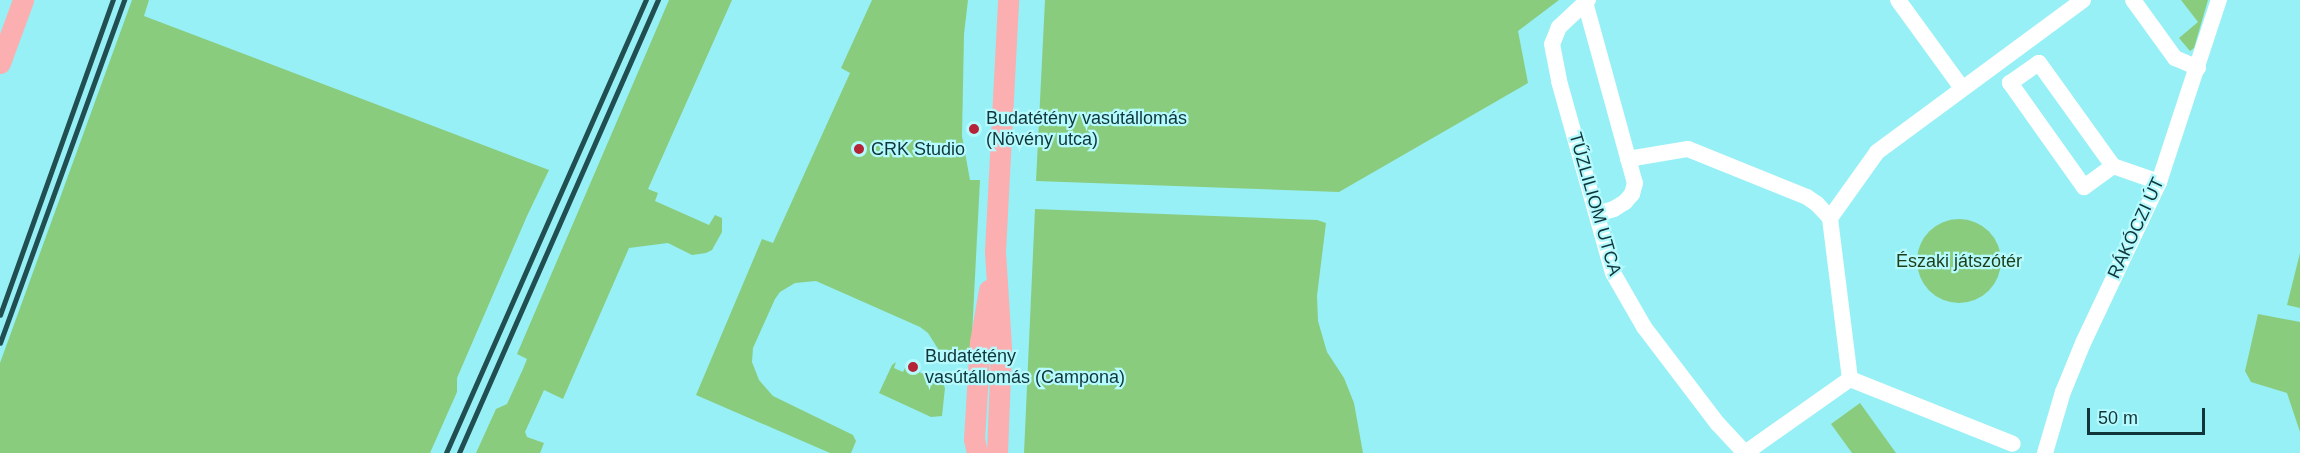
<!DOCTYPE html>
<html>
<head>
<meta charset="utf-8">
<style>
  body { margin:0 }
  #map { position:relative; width:2300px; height:453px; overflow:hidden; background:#97f0f5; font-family:Arial,sans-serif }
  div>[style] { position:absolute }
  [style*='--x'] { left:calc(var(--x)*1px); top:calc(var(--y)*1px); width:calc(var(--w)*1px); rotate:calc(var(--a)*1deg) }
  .green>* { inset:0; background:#8acc7d }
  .round { border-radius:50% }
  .minor>* { height:16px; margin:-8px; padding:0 8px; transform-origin:8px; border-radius:8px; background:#fff }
  .major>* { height:21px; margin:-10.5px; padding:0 10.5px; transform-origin:10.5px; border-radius:10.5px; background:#fbafb0 }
  .rail>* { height:4.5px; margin:-2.25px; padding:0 2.25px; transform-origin:2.25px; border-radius:2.25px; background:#214e51 }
  .dots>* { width:16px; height:16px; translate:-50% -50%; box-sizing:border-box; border:3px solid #b5fafe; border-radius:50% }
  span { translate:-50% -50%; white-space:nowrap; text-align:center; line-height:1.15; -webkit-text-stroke:4.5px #b5fafe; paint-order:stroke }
  .poi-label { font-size:18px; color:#103639 }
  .left { translate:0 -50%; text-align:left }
  .street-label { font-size:18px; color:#103639 }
  .park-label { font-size:18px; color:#1d3e16 }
  .scale { position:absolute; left:2087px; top:408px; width:118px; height:27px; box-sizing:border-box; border:3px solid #103639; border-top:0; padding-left:8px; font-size:18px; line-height:21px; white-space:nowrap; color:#103639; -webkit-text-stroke:4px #b5fafe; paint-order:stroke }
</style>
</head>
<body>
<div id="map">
  <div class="green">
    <i style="clip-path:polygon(132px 0,149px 0,144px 16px,549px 170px,527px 216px,457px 378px,457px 392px,430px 453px,0 453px,0 363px)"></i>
    <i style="clip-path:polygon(669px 0,732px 0,648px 189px,658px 193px,655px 201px,709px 225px,715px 215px,722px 218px,722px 232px,712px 250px,706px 253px,692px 255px,668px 243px,629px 248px,563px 399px,544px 390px,525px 432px,527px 437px,544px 443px,540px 453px,476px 453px,496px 409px,507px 404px,523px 369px,527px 359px,517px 354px)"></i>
    <i style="clip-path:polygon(872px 0,968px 0,964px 34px,962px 136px,970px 180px,980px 180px,971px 354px,966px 353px,966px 363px,945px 360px,928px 333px,920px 327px,816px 281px,795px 283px,780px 292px,775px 299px,753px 348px,752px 362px,759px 380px,773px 396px,853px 435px,856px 441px,851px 453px,830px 453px,696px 395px,762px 239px,773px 243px,850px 73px,841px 68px)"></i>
    <i style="clip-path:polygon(1045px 0,1559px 0,1518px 31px,1528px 83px,1339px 192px,1036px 181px)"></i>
    <i style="clip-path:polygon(2181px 0,2208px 0,2194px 48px,2190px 51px,2179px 38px,2198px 22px)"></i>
    <i style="clip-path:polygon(1035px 209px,1317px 220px,1326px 223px,1317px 296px,1318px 321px,1327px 352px,1344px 378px,1354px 403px,1363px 453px,1024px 453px)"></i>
    <i class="round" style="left:1917px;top:219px;width:84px;height:84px"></i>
    <i style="clip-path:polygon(2300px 253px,2300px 308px,2287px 305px)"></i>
    <i style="clip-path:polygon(2258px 314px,2300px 322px,2300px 432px,2287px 393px,2251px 382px,2245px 371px)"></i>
    <i style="clip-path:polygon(896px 362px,894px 368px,903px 372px,906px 366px,943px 383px,945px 388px,942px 416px,931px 417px,879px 393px,892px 365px)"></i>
    <i style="clip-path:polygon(1860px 403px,1896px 453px,1852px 453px,1831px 424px)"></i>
  </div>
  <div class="minor">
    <i style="--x:1588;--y:0;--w:40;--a:137"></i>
    <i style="--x:1559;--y:27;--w:18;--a:112"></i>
    <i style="--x:1552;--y:44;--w:38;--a:79"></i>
    <i style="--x:1559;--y:81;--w:199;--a:74.3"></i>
    <i style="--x:1613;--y:273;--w:62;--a:60.1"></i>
    <i style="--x:1644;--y:327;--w:122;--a:52.7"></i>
    <i style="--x:1718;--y:424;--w:40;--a:47"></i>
    <i style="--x:1898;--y:0;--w:109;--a:54"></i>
    <i style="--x:2133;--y:0;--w:72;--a:54.1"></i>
    <i style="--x:2175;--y:58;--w:25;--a:23"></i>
    <i style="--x:1585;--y:2;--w:188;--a:74.6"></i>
    <i style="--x:1635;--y:183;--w:11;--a:105"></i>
    <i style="--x:1632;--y:194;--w:11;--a:131"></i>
    <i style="--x:1625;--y:202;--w:13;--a:148"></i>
    <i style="--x:1614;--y:209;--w:18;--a:164"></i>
    <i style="--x:1628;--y:159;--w:61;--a:-9.5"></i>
    <i style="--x:1688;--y:149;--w:128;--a:22"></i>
    <i style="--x:1807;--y:197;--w:12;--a:35"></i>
    <i style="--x:1817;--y:204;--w:19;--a:47"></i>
    <i style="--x:2113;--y:166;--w:36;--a:144"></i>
    <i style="--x:2084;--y:187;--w:128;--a:-125.4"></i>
    <i style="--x:2010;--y:83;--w:35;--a:-35"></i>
    <i style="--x:2039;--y:63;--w:127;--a:54.3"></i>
    <i style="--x:2113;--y:166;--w:49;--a:19.2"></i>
    <i style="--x:1850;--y:379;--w:175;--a:21.7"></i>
    <i style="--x:1745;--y:453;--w:128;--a:-35.2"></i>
    <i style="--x:1850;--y:379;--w:162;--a:-97.1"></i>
    <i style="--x:1830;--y:218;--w:81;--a:-54.5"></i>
    <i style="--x:1877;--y:152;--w:256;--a:-36.4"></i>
    <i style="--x:2045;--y:453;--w:64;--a:-73.6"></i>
    <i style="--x:2063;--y:392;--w:53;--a:-67.8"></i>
    <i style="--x:2083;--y:343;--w:178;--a:-64.7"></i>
    <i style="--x:2159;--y:182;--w:192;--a:-71.8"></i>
  </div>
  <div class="major">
    <i style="--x:0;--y:63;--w:67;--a:-69.9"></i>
    <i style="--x:977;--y:453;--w:14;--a:-102"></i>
    <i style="--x:974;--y:439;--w:97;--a:-86.5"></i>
    <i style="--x:980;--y:342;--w:53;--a:-80.2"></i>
    <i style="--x:997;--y:453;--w:106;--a:-87.8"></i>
    <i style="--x:1001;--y:347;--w:96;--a:-93.6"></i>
    <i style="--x:995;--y:251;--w:251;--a:-87"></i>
  </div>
  <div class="rail">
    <i style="--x:0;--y:315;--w:335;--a:-70.3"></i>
    <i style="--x:0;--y:343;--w:365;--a:-70.1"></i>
    <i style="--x:446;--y:453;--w:495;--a:-66.2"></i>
    <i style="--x:459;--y:453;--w:495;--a:-66.3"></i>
  </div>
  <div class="dots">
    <i style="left:974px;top:129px;background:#b52336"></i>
    <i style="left:859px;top:149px;background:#b52336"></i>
    <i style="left:913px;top:367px;background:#b52336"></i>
  </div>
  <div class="poi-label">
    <span class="left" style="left:986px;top:129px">Budatétény vasútállomás<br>(Növény utca)</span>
    <span class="left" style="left:871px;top:149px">CRK Studio</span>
    <span class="left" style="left:925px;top:367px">Budatétény<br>vasútállomás (Campona)</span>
  </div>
  <div class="street-label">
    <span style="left:1595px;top:204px;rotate:74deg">TŰZLILIOM UTCA</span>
    <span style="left:2136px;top:228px;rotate:-65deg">RÁKÓCZI ÚT</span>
  </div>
  <div class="park-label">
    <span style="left:1959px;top:261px">Északi játszótér</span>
  </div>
  <div class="scale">50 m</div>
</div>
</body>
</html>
